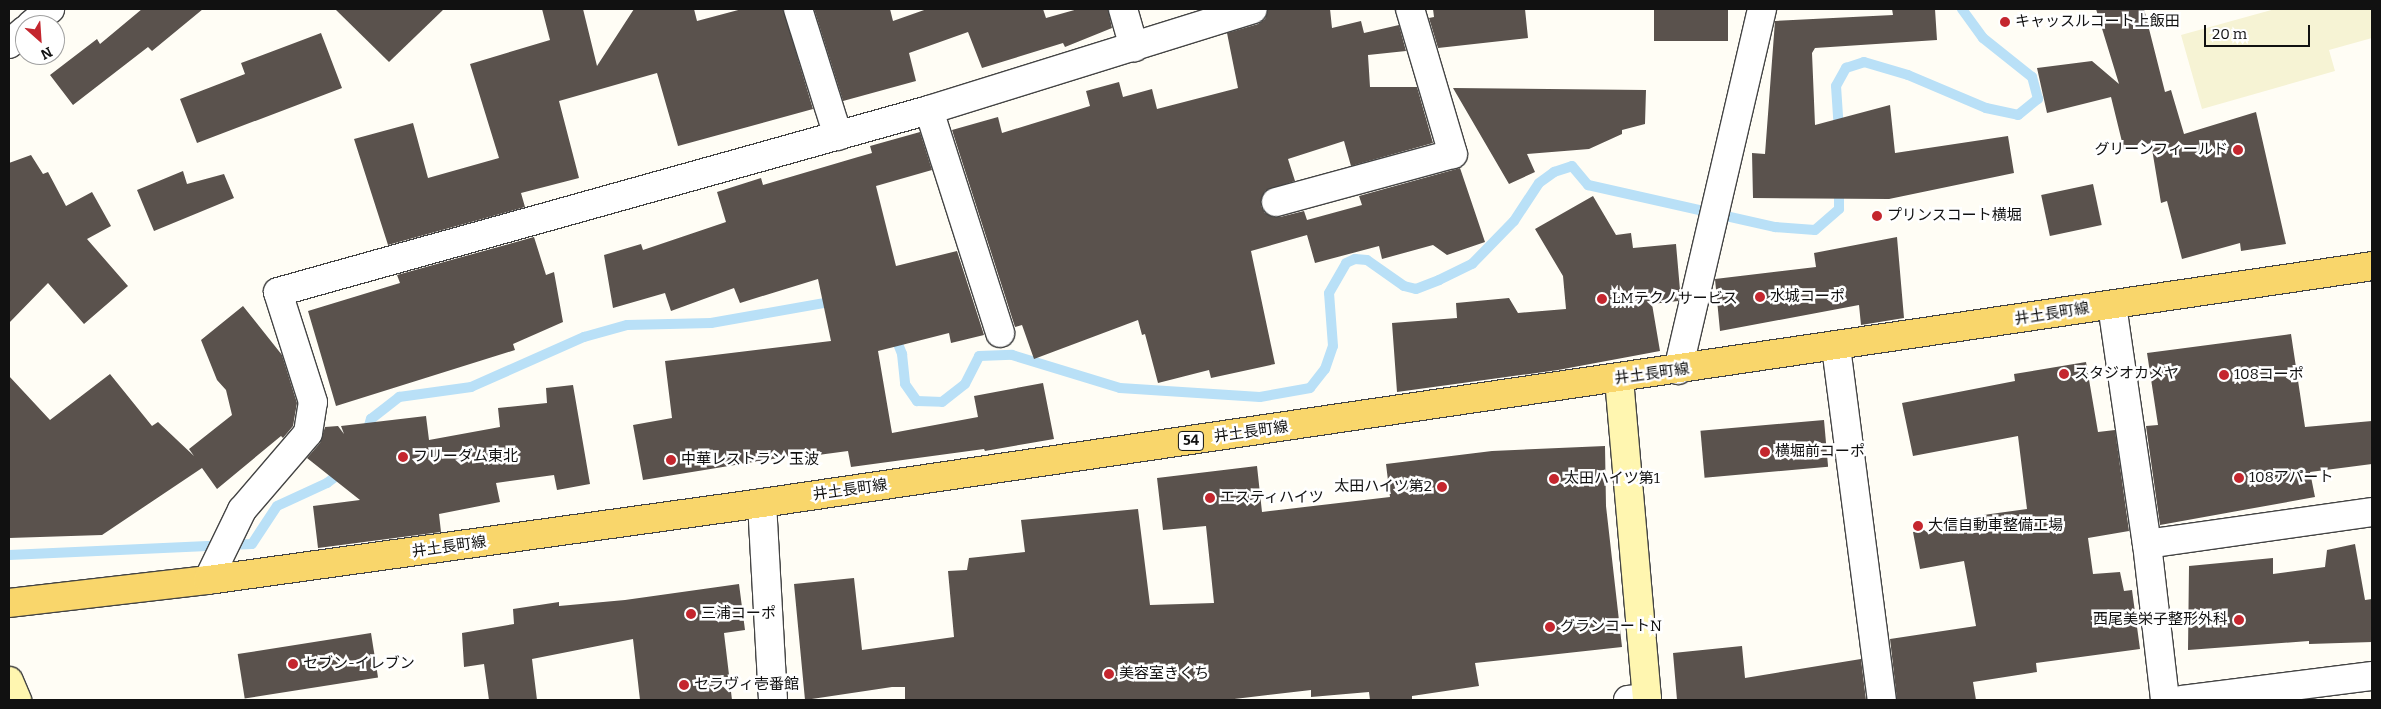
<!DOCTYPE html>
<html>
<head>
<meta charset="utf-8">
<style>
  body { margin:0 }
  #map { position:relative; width:2381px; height:709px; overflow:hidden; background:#fffdf5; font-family:Bitter,"Noto Sans JP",serif }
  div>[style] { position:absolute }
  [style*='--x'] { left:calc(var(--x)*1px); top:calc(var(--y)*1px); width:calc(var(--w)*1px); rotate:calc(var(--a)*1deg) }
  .farmland>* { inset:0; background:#f6f3d4 }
  .stream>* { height:10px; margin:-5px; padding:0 5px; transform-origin:5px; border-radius:5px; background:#b9e0f7 }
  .building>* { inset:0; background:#5a524d; transform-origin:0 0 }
  .roads { filter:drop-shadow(1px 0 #444) drop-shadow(-1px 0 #444) drop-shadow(0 1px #444) drop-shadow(0 -1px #444) }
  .street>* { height:28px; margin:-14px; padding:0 14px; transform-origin:14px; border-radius:14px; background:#fff }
  .secondary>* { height:28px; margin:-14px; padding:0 14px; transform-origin:14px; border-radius:14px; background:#fff6b0 }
  .primary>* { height:28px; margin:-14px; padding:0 14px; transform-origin:14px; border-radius:14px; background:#f9d66b }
  .dots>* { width:14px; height:14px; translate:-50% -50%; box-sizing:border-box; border:2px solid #fff; border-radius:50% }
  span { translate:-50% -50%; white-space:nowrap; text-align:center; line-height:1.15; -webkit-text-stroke:5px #fff; paint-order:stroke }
  .shield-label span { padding:1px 4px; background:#fff; border:1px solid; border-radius:4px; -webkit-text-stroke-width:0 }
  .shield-label { font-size:14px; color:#111; font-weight:700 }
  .poi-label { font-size:15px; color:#111 }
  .left { translate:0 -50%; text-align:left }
  .right { translate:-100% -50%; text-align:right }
  .street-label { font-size:15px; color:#111 }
  .frame { position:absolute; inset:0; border:10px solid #111; pointer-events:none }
  .north { position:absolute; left:15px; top:15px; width:50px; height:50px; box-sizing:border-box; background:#fff; border:1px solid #a0a0a0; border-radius:50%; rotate:154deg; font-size:14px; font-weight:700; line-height:20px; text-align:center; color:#111 }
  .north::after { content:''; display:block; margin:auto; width:18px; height:22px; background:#c4262e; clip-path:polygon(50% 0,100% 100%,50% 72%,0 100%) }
  .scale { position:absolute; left:2204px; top:25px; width:106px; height:22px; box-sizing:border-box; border:2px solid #111; border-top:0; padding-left:6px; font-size:15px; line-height:18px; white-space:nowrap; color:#111; -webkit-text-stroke:4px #fff; paint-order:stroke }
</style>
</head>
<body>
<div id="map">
  <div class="farmland">
    <i style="clip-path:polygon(2275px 9px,2372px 9px,2372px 38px,2329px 50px,2335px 71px,2202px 109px,2181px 35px)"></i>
  </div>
  <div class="stream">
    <i style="--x:1839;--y:131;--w:45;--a:-93.8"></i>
    <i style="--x:1836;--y:86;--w:21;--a:-61"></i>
    <i style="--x:1846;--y:68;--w:19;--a:-18"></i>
    <i style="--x:1864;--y:62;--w:46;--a:16.5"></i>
    <i style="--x:1908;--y:75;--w:85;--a:22.9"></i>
    <i style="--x:1986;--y:108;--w:33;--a:12"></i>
    <i style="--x:2018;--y:115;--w:26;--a:-39"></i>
    <i style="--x:2038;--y:99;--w:23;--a:-105"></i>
    <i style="--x:2032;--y:77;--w:63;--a:-141.5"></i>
    <i style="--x:1983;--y:38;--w:36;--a:-126"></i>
    <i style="--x:894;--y:334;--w:22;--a:68"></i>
    <i style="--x:902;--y:354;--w:30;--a:84"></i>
    <i style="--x:905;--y:384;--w:21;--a:55"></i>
    <i style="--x:917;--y:401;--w:25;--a:2"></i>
    <i style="--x:942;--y:402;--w:29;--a:-38"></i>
    <i style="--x:965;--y:384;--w:31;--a:-63"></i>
    <i style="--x:979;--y:356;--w:33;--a:-2"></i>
    <i style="--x:1012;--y:355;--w:113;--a:17"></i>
    <i style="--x:1120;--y:388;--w:140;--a:3.7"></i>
    <i style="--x:1260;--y:397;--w:51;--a:-10.2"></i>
    <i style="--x:1310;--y:388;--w:24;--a:-52"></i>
    <i style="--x:1325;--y:369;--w:24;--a:-71"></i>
    <i style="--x:1333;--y:346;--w:53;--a:-94.3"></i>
    <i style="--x:1329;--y:293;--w:34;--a:-60"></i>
    <i style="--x:1346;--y:263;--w:10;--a:-24"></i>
    <i style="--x:1355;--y:259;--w:12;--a:5"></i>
    <i style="--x:1367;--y:260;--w:45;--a:35.1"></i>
    <i style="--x:1404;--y:286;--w:12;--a:14"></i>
    <i style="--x:1416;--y:289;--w:25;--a:-21"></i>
    <i style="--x:1439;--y:280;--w:37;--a:-26"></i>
    <i style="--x:1472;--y:264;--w:60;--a:-45.7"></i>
    <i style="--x:1514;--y:221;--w:45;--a:-56.7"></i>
    <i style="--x:1539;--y:183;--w:19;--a:-36"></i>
    <i style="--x:1554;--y:172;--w:19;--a:-18"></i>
    <i style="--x:1572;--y:166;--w:25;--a:50"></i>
    <i style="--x:1588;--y:185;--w:192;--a:12.7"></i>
    <i style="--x:1775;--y:227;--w:40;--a:4.3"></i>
    <i style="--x:1815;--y:230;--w:32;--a:-41"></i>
    <i style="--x:1839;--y:209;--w:24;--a:-90"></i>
    <i style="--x:366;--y:436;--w:18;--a:-74"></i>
    <i style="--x:371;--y:419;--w:36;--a:-38"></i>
    <i style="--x:399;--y:397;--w:73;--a:-7.9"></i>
    <i style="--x:471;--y:387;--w:124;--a:-23.9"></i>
    <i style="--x:584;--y:337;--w:45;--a:-15.6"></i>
    <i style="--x:627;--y:325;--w:84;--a:-1.4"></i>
    <i style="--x:711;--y:323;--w:127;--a:-10"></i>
    <i style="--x:9;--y:555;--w:243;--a:-2.6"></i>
    <i style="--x:252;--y:544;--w:45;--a:-56.7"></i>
    <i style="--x:277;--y:506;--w:55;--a:-24.7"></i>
    <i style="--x:327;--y:483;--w:20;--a:-37"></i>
  </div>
  <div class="building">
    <i style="clip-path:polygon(142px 9px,203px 9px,152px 51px,148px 47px,73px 105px,50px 75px,97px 39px,100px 44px)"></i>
    <i style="clip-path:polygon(335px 9px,444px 9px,389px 62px)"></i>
    <i style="clip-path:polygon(542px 9px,583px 9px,597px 66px,634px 9px,694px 9px,697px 21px,742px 9px,783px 9px,813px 109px,678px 146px,657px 73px,559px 101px,579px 178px,521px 193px,525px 207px,388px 245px,354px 139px,413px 123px,428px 178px,499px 158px,470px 64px,550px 40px)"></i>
    <i style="clip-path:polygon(814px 9px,890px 9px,893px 21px,927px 9px,1043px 9px,1046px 18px,1078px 9px,1108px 9px,1112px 28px,1065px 47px,1063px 43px,982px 68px,968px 32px,909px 53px,916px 81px,843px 101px)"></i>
    <i style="clip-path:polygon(1268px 9px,1330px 9px,1332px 28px,1361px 21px,1364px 33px,1399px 25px,1406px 51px,1368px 55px,1370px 87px,1417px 87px,1433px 143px,1351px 166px,1344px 141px,1288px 159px,1295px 181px,1265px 191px,1261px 206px,1265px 213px,1280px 217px,1304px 211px,1307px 220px,1362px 205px,1359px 196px,1460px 168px,1485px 242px,1447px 255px,1433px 245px,1382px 259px,1379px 246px,1315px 263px,1307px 235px,1251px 251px,1275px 364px,1211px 378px,1209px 370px,1158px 383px,1145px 334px,1142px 335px,1138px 320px,1034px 359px,1022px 325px,1015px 327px,952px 130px,998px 117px,1002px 133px,1090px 106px,1086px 91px,1119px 82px,1123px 97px,1152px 89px,1157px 109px,1238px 88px,1227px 33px,1258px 24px,1265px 19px)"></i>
    <i style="clip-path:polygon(1433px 9px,1525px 9px,1528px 38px,1438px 48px,1429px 18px,1434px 17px)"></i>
    <i style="left:1654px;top:9px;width:74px;height:32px"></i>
    <i style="clip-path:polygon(1892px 9px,1935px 9px,1937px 40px,1815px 48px,1812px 53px,1815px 125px,1890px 105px,1895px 153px,2008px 136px,2014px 173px,1889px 199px,1753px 198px,1752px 153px,1765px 154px,1775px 21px,1893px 15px)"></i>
    <i style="clip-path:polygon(2096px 9px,2144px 9px,2165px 92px,2171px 90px,2184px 134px,2256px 112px,2286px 244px,2241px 251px,2240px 243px,2182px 259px,2167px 201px,2161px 203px,2151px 143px,2124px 150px,2111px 97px,2047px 113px,2037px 68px,2092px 61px,2119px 84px)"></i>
    <i style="clip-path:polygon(321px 33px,342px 88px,197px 143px,180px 99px,245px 74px,241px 63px)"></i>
    <i style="clip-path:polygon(1453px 88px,1646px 90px,1645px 124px,1622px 130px,1622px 134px,1589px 149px,1527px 154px,1535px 172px,1509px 184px)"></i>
    <i style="clip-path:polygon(920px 132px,932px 170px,876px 186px,896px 266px,957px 251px,984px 335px,951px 343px,949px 333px,878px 351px,892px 433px,978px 417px,974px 396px,1043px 383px,1054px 439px,985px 451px,984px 449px,851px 467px,848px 451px,803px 457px,803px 454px,643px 480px,633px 425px,672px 418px,665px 361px,831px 341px,818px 279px,740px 303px,734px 288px,671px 311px,665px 293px,613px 308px,604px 255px,641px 244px,643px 250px,726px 222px,717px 192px,761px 178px,763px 185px,858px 157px,872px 153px,870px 146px)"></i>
    <i style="clip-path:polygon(31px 155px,43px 174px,48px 172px,66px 206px,92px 192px,111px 226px,87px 239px,128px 286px,84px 324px,48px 283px,9px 323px,9px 163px)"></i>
    <i style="clip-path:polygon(183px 171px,187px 184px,224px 174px,234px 198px,154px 231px,137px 190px)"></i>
    <i style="left:2093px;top:184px;width:42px;height:53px;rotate:78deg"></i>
    <i style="clip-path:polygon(1593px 196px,1616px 235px,1631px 233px,1633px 248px,1676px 244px,1680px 290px,1678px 301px,1652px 304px,1660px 351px,1558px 370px,1397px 392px,1392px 323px,1457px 318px,1456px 303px,1509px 298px,1518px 313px,1566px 309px,1563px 276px,1535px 229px)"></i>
    <i style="clip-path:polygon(534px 237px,546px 275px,554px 272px,563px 322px,513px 344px,515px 350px,336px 406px,308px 311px,400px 283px,397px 275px)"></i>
    <i style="clip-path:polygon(1897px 237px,1904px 318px,1861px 325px,1859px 305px,1720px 331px,1715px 279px,1816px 267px,1814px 253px)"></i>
    <i style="clip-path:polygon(243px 306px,282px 355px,297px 403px,293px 426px,283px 438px,281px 436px,217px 489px,202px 468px,102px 535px,9px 538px,9px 376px,50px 420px,110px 374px,152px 426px,158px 422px,194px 456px,189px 449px,232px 415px,226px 390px,217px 380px,201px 340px)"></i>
    <i style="clip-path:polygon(2291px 334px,2305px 427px,2372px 421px,2372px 464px,2310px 472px,2315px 497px,2160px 525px,2146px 426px,2158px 425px,2147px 353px)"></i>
    <i style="clip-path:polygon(2086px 362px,2098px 432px,2115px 430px,2129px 531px,2088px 538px,2093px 574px,2120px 572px,2124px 591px,2132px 590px,2140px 649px,2036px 663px,2037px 672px,1973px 682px,1976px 700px,1897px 700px,1890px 639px,1976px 626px,1964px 561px,1920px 569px,1913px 532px,1977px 520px,1976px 516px,2027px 509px,2018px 436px,1913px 456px,1902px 403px,2015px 381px,2014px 374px)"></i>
    <i style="clip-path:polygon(573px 385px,590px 484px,557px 490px,554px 475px,496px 483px,500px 502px,439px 514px,441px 532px,318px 548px,313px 506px,360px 500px,307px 458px,320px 443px,325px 427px,338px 426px,344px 434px,341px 426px,426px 416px,429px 440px,500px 427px,498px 408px,547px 403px,546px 388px)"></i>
    <i style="left:1824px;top:420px;width:47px;height:124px;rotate:85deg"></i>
    <i style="clip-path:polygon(1605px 446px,1606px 506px,1622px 647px,1475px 663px,1479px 686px,1412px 696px,1412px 700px,1370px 700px,1369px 692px,1311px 697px,1311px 690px,1226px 700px,905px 700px,905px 687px,892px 687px,805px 700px,794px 584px,854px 578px,862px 650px,954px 637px,948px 571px,967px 570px,969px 558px,1025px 552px,1021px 520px,1138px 509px,1150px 605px,1214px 603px,1206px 526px,1163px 530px,1157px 478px,1257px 466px,1262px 512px,1390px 497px,1386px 464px,1492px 451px)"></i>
    <i style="clip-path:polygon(2355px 544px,2365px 600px,2372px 599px,2372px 642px,2309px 644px,2309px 641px,2188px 650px,2189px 566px,2273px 558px,2273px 574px,2325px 567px,2327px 550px)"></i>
    <i style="clip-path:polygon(739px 584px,745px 630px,724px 633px,732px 700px,640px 700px,633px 639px,532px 659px,537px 700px,489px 700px,484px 664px,464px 667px,462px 633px,514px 624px,513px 609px,559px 602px,559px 606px,625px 600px)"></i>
    <i style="left:371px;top:633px;width:45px;height:135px;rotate:81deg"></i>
    <i style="clip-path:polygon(1742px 646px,1745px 678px,1861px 659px,1866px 700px,1677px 700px,1673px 653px)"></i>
  </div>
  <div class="roads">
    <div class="street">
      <i style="--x:798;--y:9;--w:133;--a:72.5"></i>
      <i style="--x:1123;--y:9;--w:40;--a:74"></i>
      <i style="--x:31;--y:25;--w:25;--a:-40"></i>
      <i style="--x:9;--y:44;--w:21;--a:-41"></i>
      <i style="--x:929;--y:110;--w:234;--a:72.3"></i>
      <i style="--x:1276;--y:202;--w:183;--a:-15.2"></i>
      <i style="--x:1453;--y:154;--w:151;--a:-106.5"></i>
      <i style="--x:2112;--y:305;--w:242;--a:81.7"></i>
      <i style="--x:2147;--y:544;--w:157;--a:83.4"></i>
      <i style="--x:1836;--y:347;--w:356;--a:82.6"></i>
      <i style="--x:1678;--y:370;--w:371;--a:-76.9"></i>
      <i style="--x:762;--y:503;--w:197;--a:86.8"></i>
      <i style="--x:2147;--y:544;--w:227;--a:-8.1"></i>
      <i style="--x:208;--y:580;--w:78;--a:-64.1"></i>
      <i style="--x:242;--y:510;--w:101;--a:-49.4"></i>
      <i style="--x:308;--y:433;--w:31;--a:-81"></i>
      <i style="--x:313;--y:402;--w:115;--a:-107.7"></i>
      <i style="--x:278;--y:292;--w:676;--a:-15.62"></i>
      <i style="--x:929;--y:110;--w:339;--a:-17.3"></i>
      <i style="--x:1628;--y:700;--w:19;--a:-6"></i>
      <i style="--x:2182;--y:700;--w:192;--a:-7.2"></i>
    </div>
    <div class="secondary">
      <i style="--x:1619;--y:379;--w:322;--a:85"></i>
      <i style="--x:9;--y:681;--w:21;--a:67"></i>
    </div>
    <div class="primary">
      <i style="--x:9;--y:603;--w:200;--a:-6.6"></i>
      <i style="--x:208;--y:580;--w:559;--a:-7.91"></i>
      <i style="--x:762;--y:503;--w:1627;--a:-8.37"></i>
    </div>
  </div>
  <div class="dots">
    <i style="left:2005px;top:22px;background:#c4262e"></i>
    <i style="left:2238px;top:150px;background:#c4262e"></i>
    <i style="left:1877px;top:216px;background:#c4262e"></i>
    <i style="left:1760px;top:297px;background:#c4262e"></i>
    <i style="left:1602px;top:299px;background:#c4262e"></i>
    <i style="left:2064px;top:374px;background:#c4262e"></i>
    <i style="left:2224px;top:375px;background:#c4262e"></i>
    <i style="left:1765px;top:452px;background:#c4262e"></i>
    <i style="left:403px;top:457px;background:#c4262e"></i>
    <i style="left:671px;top:460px;background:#c4262e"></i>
    <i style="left:2239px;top:478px;background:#c4262e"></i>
    <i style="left:1554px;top:479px;background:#c4262e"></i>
    <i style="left:1442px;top:487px;background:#c4262e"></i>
    <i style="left:1210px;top:498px;background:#c4262e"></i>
    <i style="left:1918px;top:526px;background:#c4262e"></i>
    <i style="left:691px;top:614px;background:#c4262e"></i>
    <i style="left:2239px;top:620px;background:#c4262e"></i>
    <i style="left:1550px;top:627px;background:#c4262e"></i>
    <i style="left:293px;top:664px;background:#c4262e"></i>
    <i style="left:1109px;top:674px;background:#c4262e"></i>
    <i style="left:684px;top:685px;background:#c4262e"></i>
  </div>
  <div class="shield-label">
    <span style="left:1191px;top:441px">54</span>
  </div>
  <div class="poi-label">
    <span class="left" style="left:2015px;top:22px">キャッスルコート上飯田</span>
    <span class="right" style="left:2228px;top:150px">グリーンフィールド</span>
    <span class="left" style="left:1887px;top:216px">プリンスコート横堀</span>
    <span class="left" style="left:1770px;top:297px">水城コーポ</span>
    <span class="left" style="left:1612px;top:299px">LMテクノサービス</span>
    <span class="left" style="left:2074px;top:374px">スタジオカメヤ</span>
    <span class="left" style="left:2234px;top:375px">108コーポ</span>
    <span class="left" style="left:1775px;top:452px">横堀前コーポ</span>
    <span class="left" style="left:413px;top:457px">フリーダム東北</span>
    <span class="left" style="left:681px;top:460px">中華レストラン 玉波</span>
    <span class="left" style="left:2249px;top:478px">108アパート</span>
    <span class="left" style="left:1564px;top:479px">太田ハイツ第1</span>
    <span class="right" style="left:1432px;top:487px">太田ハイツ第2</span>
    <span class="left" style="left:1220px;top:498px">エスティハイツ</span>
    <span class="left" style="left:1928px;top:526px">大信自動車整備工場</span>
    <span class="left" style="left:701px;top:614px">三浦コーポ</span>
    <span class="right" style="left:2228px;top:620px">西尾美栄子整形外科</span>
    <span class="left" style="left:1560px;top:627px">グランコートN</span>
    <span class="left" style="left:303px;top:664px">セブン-イレブン</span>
    <span class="left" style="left:1119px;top:674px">美容室きくち</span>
    <span class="left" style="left:694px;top:685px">セラヴィ壱番館</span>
  </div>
  <div class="street-label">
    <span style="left:2052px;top:314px;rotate:-9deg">井土長町線</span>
    <span style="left:1652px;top:374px;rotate:-8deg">井土長町線</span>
    <span style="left:1251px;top:432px;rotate:-8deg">井土長町線</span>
    <span style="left:850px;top:490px;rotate:-8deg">井土長町線</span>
    <span style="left:449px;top:547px;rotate:-8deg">井土長町線</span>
  </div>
  <div class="frame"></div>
  <div class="north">N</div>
  <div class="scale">20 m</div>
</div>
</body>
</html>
